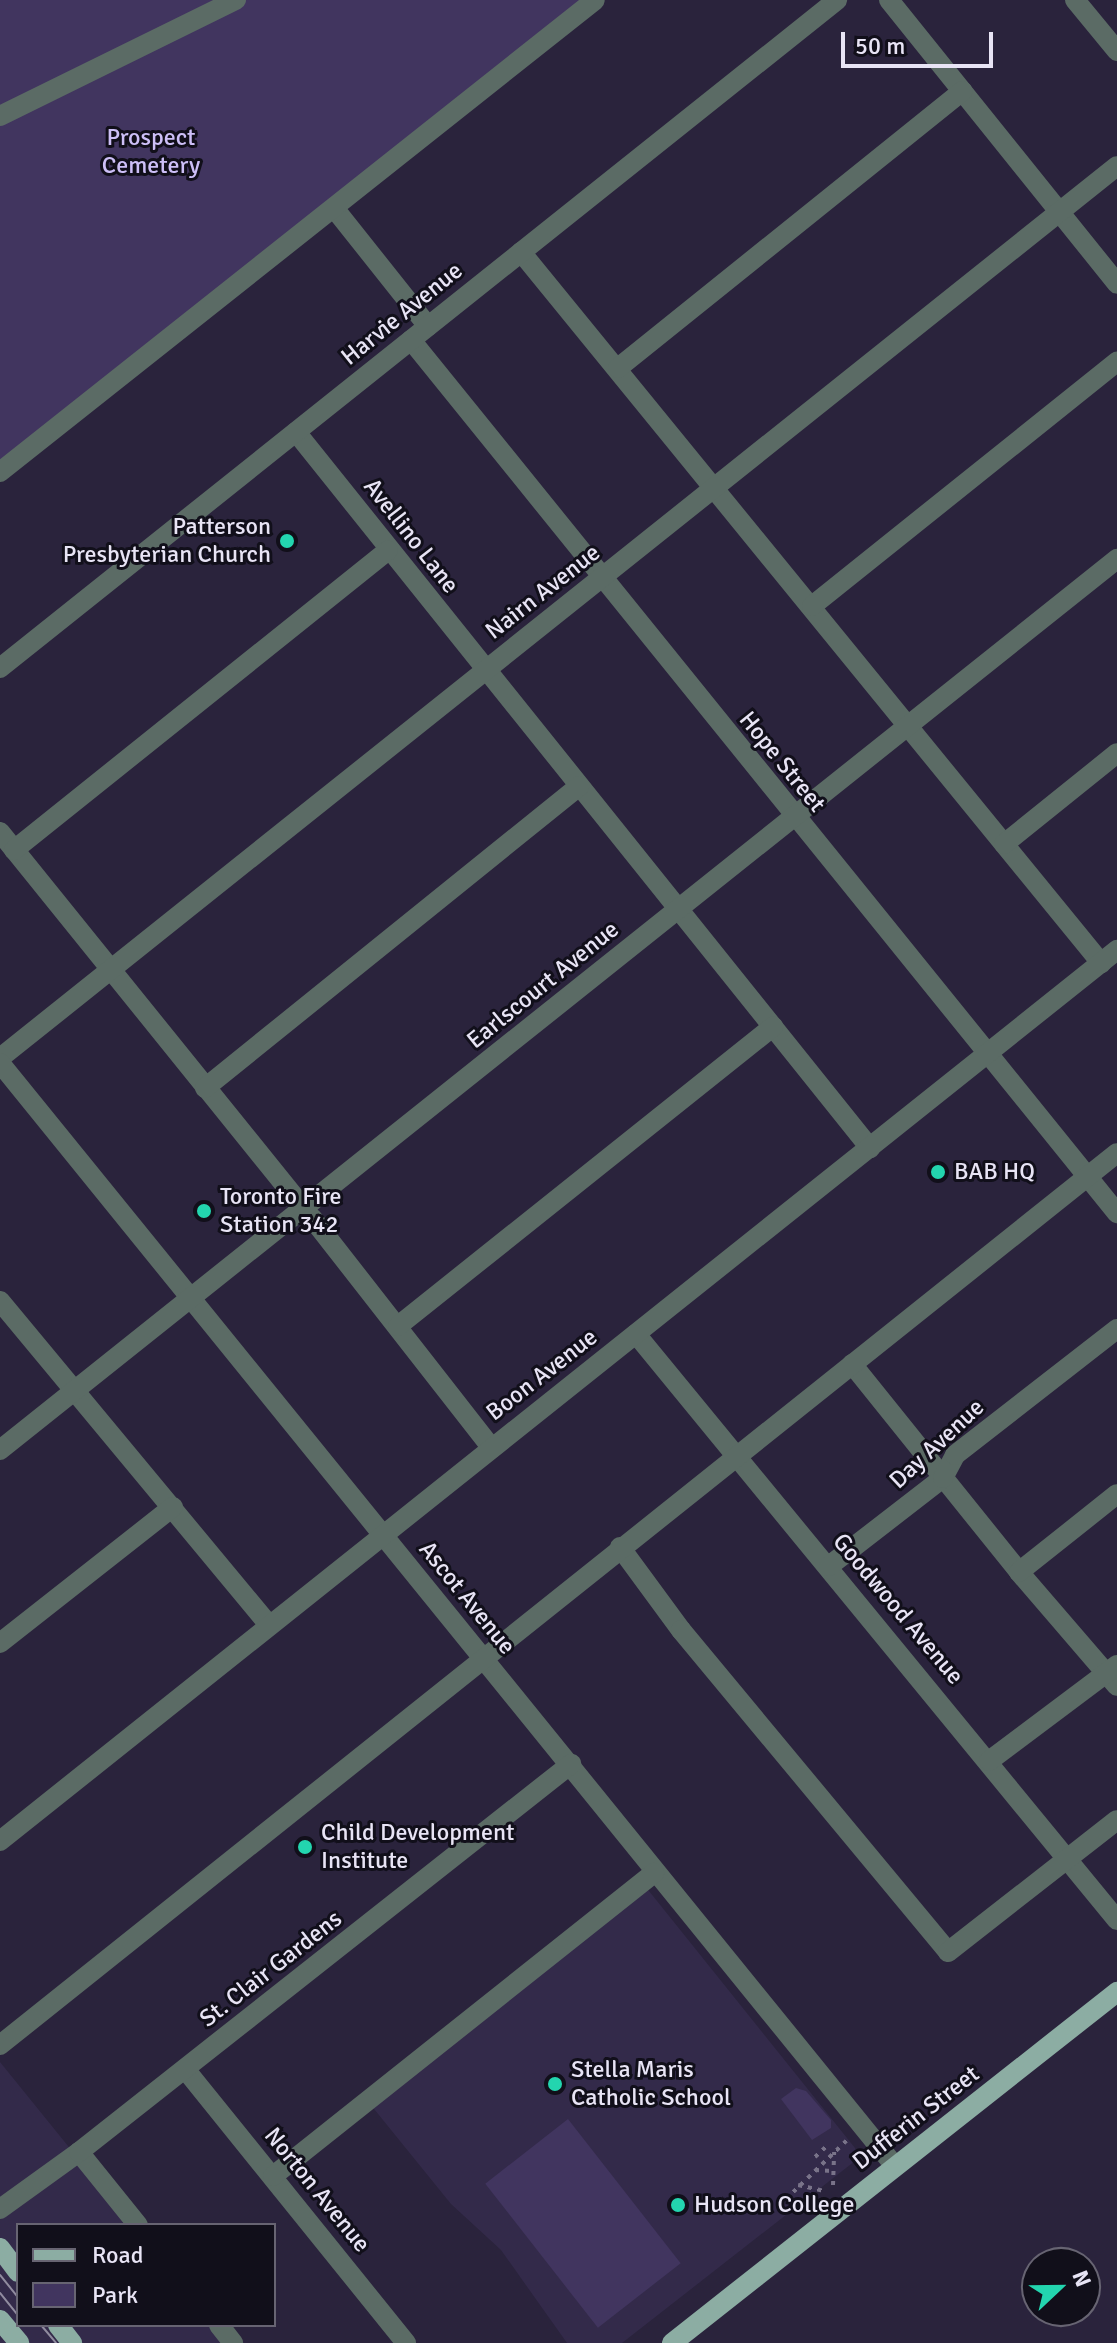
<!DOCTYPE html>
<html>
<head>
<meta charset="utf-8">
<style>
  body { margin:0 }
  #map { position:relative; width:1117px; height:2343px; overflow:hidden; background:#2a233c; font-family:Signika,sans-serif }
  div>[style] { position:absolute }
  [style*='--x'] { left:calc(var(--x)*1px); top:calc(var(--y)*1px); width:calc(var(--w)*1px); rotate:calc(var(--a)*1deg) }
  .built>* { inset:0; background:#332a4a }
  .green>* { inset:0; background:#41355f; transform-origin:0 0 }
  .path>* { height:4px; margin-top:-2px; transform-origin:0; background:repeating-linear-gradient(90deg,#797389 0 4px,transparent 0 10px) }
  .minor>* { height:20px; margin:-10px; padding:0 10px; transform-origin:10px; border-radius:10px; background:#5b6b65 }
  .major>* { height:20px; margin:-10px; padding:0 10px; transform-origin:10px; border-radius:10px; background:#8cada3 }
  .tram>* { height:2px; margin:-1px; padding:0 1px; transform-origin:1px; border-radius:1px; background:#908b9f }
  .dots>* { width:22px; height:22px; translate:-50% -50%; box-sizing:border-box; border:4px solid #110f1a; border-radius:50% }
  span { translate:-50% -50%; white-space:nowrap; text-align:center; line-height:1.15; -webkit-text-stroke:6px #110f1a; paint-order:stroke }
  .park-label { font-size:24px; color:#cdbff7 }
  .street-label { font-size:24px; color:#e8e4f5 }
  .poi-label { font-size:24px; color:#e8e4f5 }
  .right { translate:-100% -50%; text-align:right }
  .left { translate:0 -50%; text-align:left }
  .legend { position:absolute; left:16px; top:2223px; width:260px; height:104px; box-sizing:border-box; background:#110f1a; border:2px solid #676472; margin:0; padding:10px 14px; list-style:none; font-size:24px; color:#e8e4f5 }
  .legend li { display:flex; align-items:center; gap:16px; height:40px }
  .legend b { width:40px; border:2px solid #676472 }
  .north { position:absolute; left:1021px; top:2247px; width:80px; height:80px; box-sizing:border-box; background:#110f1a; border:2px solid #676472; border-radius:50%; rotate:68deg; font-size:22px; font-weight:700; line-height:32px; text-align:center; color:#e8e4f5 }
  .north::after { content:''; display:block; margin:auto; width:28px; height:36px; background:#23d5af; clip-path:polygon(50% 0,100% 100%,50% 72%,0 100%) }
  .scale { position:absolute; left:841px; top:32px; width:152px; height:36px; box-sizing:border-box; border:4px solid #e8e4f5; border-top:0; padding-left:10px; font-size:24px; line-height:28px; white-space:nowrap; color:#e8e4f5; -webkit-text-stroke:6px #110f1a; paint-order:stroke }
</style>
</head>
<body>
<div id="map">
  <div class="built">
    <i style="clip-path:polygon(645px 1886px,855px 2148px,857px 2155px,855px 2161px,622px 2343px,567px 2343px,501px 2250px,451px 2204px,370px 2104px)"></i>
    <i style="clip-path:polygon(0 2062px,132px 2225px,18px 2225px,18px 2325px,212px 2325px,227px 2343px,0 2343px)"></i>
  </div>
  <div class="green">
    <i style="clip-path:polygon(0 0,583px 0,0 464px)"></i>
    <i style="clip-path:polygon(796px 2088px,806px 2091px,831px 2120px,831px 2128px,812px 2140px,781px 2099px)"></i>
    <i style="left:568px;top:2119px;width:183px;height:105px;rotate:52deg"></i>
  </div>
  <div class="path">
    <i style="--x:815;--y:2157;--w:18;--a:-43"></i>
    <i style="--x:815;--y:2170;--w:17;--a:3"></i>
    <i style="--x:798;--y:2185;--w:28;--a:13"></i>
    <i style="--x:833;--y:2185;--w:33;--a:-88"></i>
    <i style="--x:786;--y:2199;--w:85;--a:-44"></i>
  </div>
  <div class="minor">
    <i style="--x:889;--y:0;--w:364;--a:51.2"></i>
    <i style="--x:1075;--y:0;--w:66;--a:50.5"></i>
    <i style="--x:0;--y:116;--w:263;--a:-26.2"></i>
    <i style="--x:334;--y:208;--w:151;--a:51.5"></i>
    <i style="--x:521;--y:252;--w:918;--a:50.79"></i>
    <i style="--x:411;--y:340;--w:1123;--a:51.04"></i>
    <i style="--x:618;--y:368;--w:442;--a:-38.8"></i>
    <i style="--x:296;--y:432;--w:918;--a:51.28"></i>
    <i style="--x:0;--y:472;--w:759;--a:-38.42"></i>
    <i style="--x:812;--y:606;--w:391;--a:-38.7"></i>
    <i style="--x:0;--y:668;--w:1071;--a:-38.59"></i>
    <i style="--x:0;--y:832;--w:496;--a:51.1"></i>
    <i style="--x:312;--y:1218;--w:292;--a:52"></i>
    <i style="--x:1004;--y:844;--w:145;--a:-38.8"></i>
    <i style="--x:14;--y:850;--w:479;--a:-38.7"></i>
    <i style="--x:0;--y:1058;--w:1429;--a:-38.61"></i>
    <i style="--x:0;--y:1063;--w:1419;--a:50.95"></i>
    <i style="--x:205;--y:1088;--w:481;--a:-38.9"></i>
    <i style="--x:0;--y:1301;--w:421;--a:50.3"></i>
    <i style="--x:398;--y:1326;--w:480;--a:-38.6"></i>
    <i style="--x:636;--y:1334;--w:758;--a:50.62"></i>
    <i style="--x:852;--y:1364;--w:267;--a:51.2"></i>
    <i style="--x:1019;--y:1572;--w:150;--a:49.3"></i>
    <i style="--x:0;--y:1450;--w:1429;--a:-38.58"></i>
    <i style="--x:620;--y:1547;--w:103;--a:53.7"></i>
    <i style="--x:681;--y:1630;--w:418;--a:50.3"></i>
    <i style="--x:948;--y:1952;--w:214;--a:-38"></i>
    <i style="--x:829;--y:1566;--w:144;--a:-37.7"></i>
    <i style="--x:943;--y:1478;--w:26;--a:-62"></i>
    <i style="--x:955;--y:1455;--w:205;--a:-37.9"></i>
    <i style="--x:1019;--y:1572;--w:125;--a:-38.5"></i>
    <i style="--x:0;--y:1643;--w:220;--a:-38.2"></i>
    <i style="--x:989;--y:1761;--w:160;--a:-36.9"></i>
    <i style="--x:0;--y:1841;--w:1429;--a:-38.58"></i>
    <i style="--x:0;--y:2045;--w:1429;--a:-38.61"></i>
    <i style="--x:185;--y:2069;--w:352;--a:51.1"></i>
    <i style="--x:79;--y:2152;--w:94;--a:51.1"></i>
    <i style="--x:273;--y:2176;--w:487;--a:-38.5"></i>
    <i style="--x:0;--y:2209;--w:97;--a:-35.8"></i>
    <i style="--x:79;--y:2152;--w:627;--a:-38.26"></i>
    <i style="--x:219;--y:2325;--w:23;--a:52"></i>
  </div>
  <div class="major">
    <i style="--x:0;--y:2248;--w:30;--a:53"></i>
    <i style="--x:0;--y:2320;--w:30;--a:50"></i>
    <i style="--x:58;--y:2325;--w:23;--a:52"></i>
    <i style="--x:672;--y:2343;--w:567;--a:-38.27"></i>
  </div>
  <div class="tram">
    <i style="--x:0;--y:2275;--w:28;--a:51"></i>
    <i style="--x:0;--y:2293;--w:28;--a:51"></i>
    <i style="--x:41;--y:2325;--w:23;--a:50"></i>
  </div>
  <div class="dots">
    <i style="left:287px;top:541px;background:#23d5af"></i>
    <i style="left:938px;top:1172px;background:#23d5af"></i>
    <i style="left:204px;top:1211px;background:#23d5af"></i>
    <i style="left:305px;top:1847px;background:#23d5af"></i>
    <i style="left:555px;top:2084px;background:#23d5af"></i>
    <i style="left:678px;top:2205px;background:#23d5af"></i>
  </div>
  <div class="park-label">
    <span style="left:151px;top:152px">Prospect<br>Cemetery</span>
  </div>
  <div class="street-label">
    <span style="left:402px;top:314px;rotate:-39deg">Harvie Avenue</span>
    <span style="left:411px;top:536px;rotate:52deg">Avellino Lane</span>
    <span style="left:543px;top:592px;rotate:-38deg">Nairn Avenue</span>
    <span style="left:782px;top:762px;rotate:51deg">Hope Street</span>
    <span style="left:543px;top:985px;rotate:-39deg">Earlscourt Avenue</span>
    <span style="left:542px;top:1375px;rotate:-38deg">Boon Avenue</span>
    <span style="left:937px;top:1444px;rotate:-43deg">Day Avenue</span>
    <span style="left:467px;top:1598px;rotate:51deg">Ascot Avenue</span>
    <span style="left:898px;top:1609px;rotate:50deg">Goodwood Avenue</span>
    <span style="left:271px;top:1969px;rotate:-38deg">St. Clair Gardens</span>
    <span style="left:916px;top:2118px;rotate:-38deg">Dufferin Street</span>
    <span style="left:317px;top:2190px;rotate:51deg">Norton Avenue</span>
  </div>
  <div class="poi-label">
    <span class="right" style="left:271px;top:541px">Patterson<br>Presbyterian Church</span>
    <span class="left" style="left:954px;top:1172px">BAB HQ</span>
    <span class="left" style="left:220px;top:1211px">Toronto Fire<br>Station 342</span>
    <span class="left" style="left:321px;top:1847px">Child Development<br>Institute</span>
    <span class="left" style="left:571px;top:2084px">Stella Maris<br>Catholic School</span>
    <span class="left" style="left:694px;top:2205px">Hudson College</span>
  </div>
  <ul class="legend">
  <li><b style="height:10px;background:#8cada3"></b>Road</li>
  <li><b style="height:22px;background:#41355f"></b>Park</li>
  </ul>
  <div class="north">N</div>
  <div class="scale">50 m</div>
</div>
</body>
</html>
